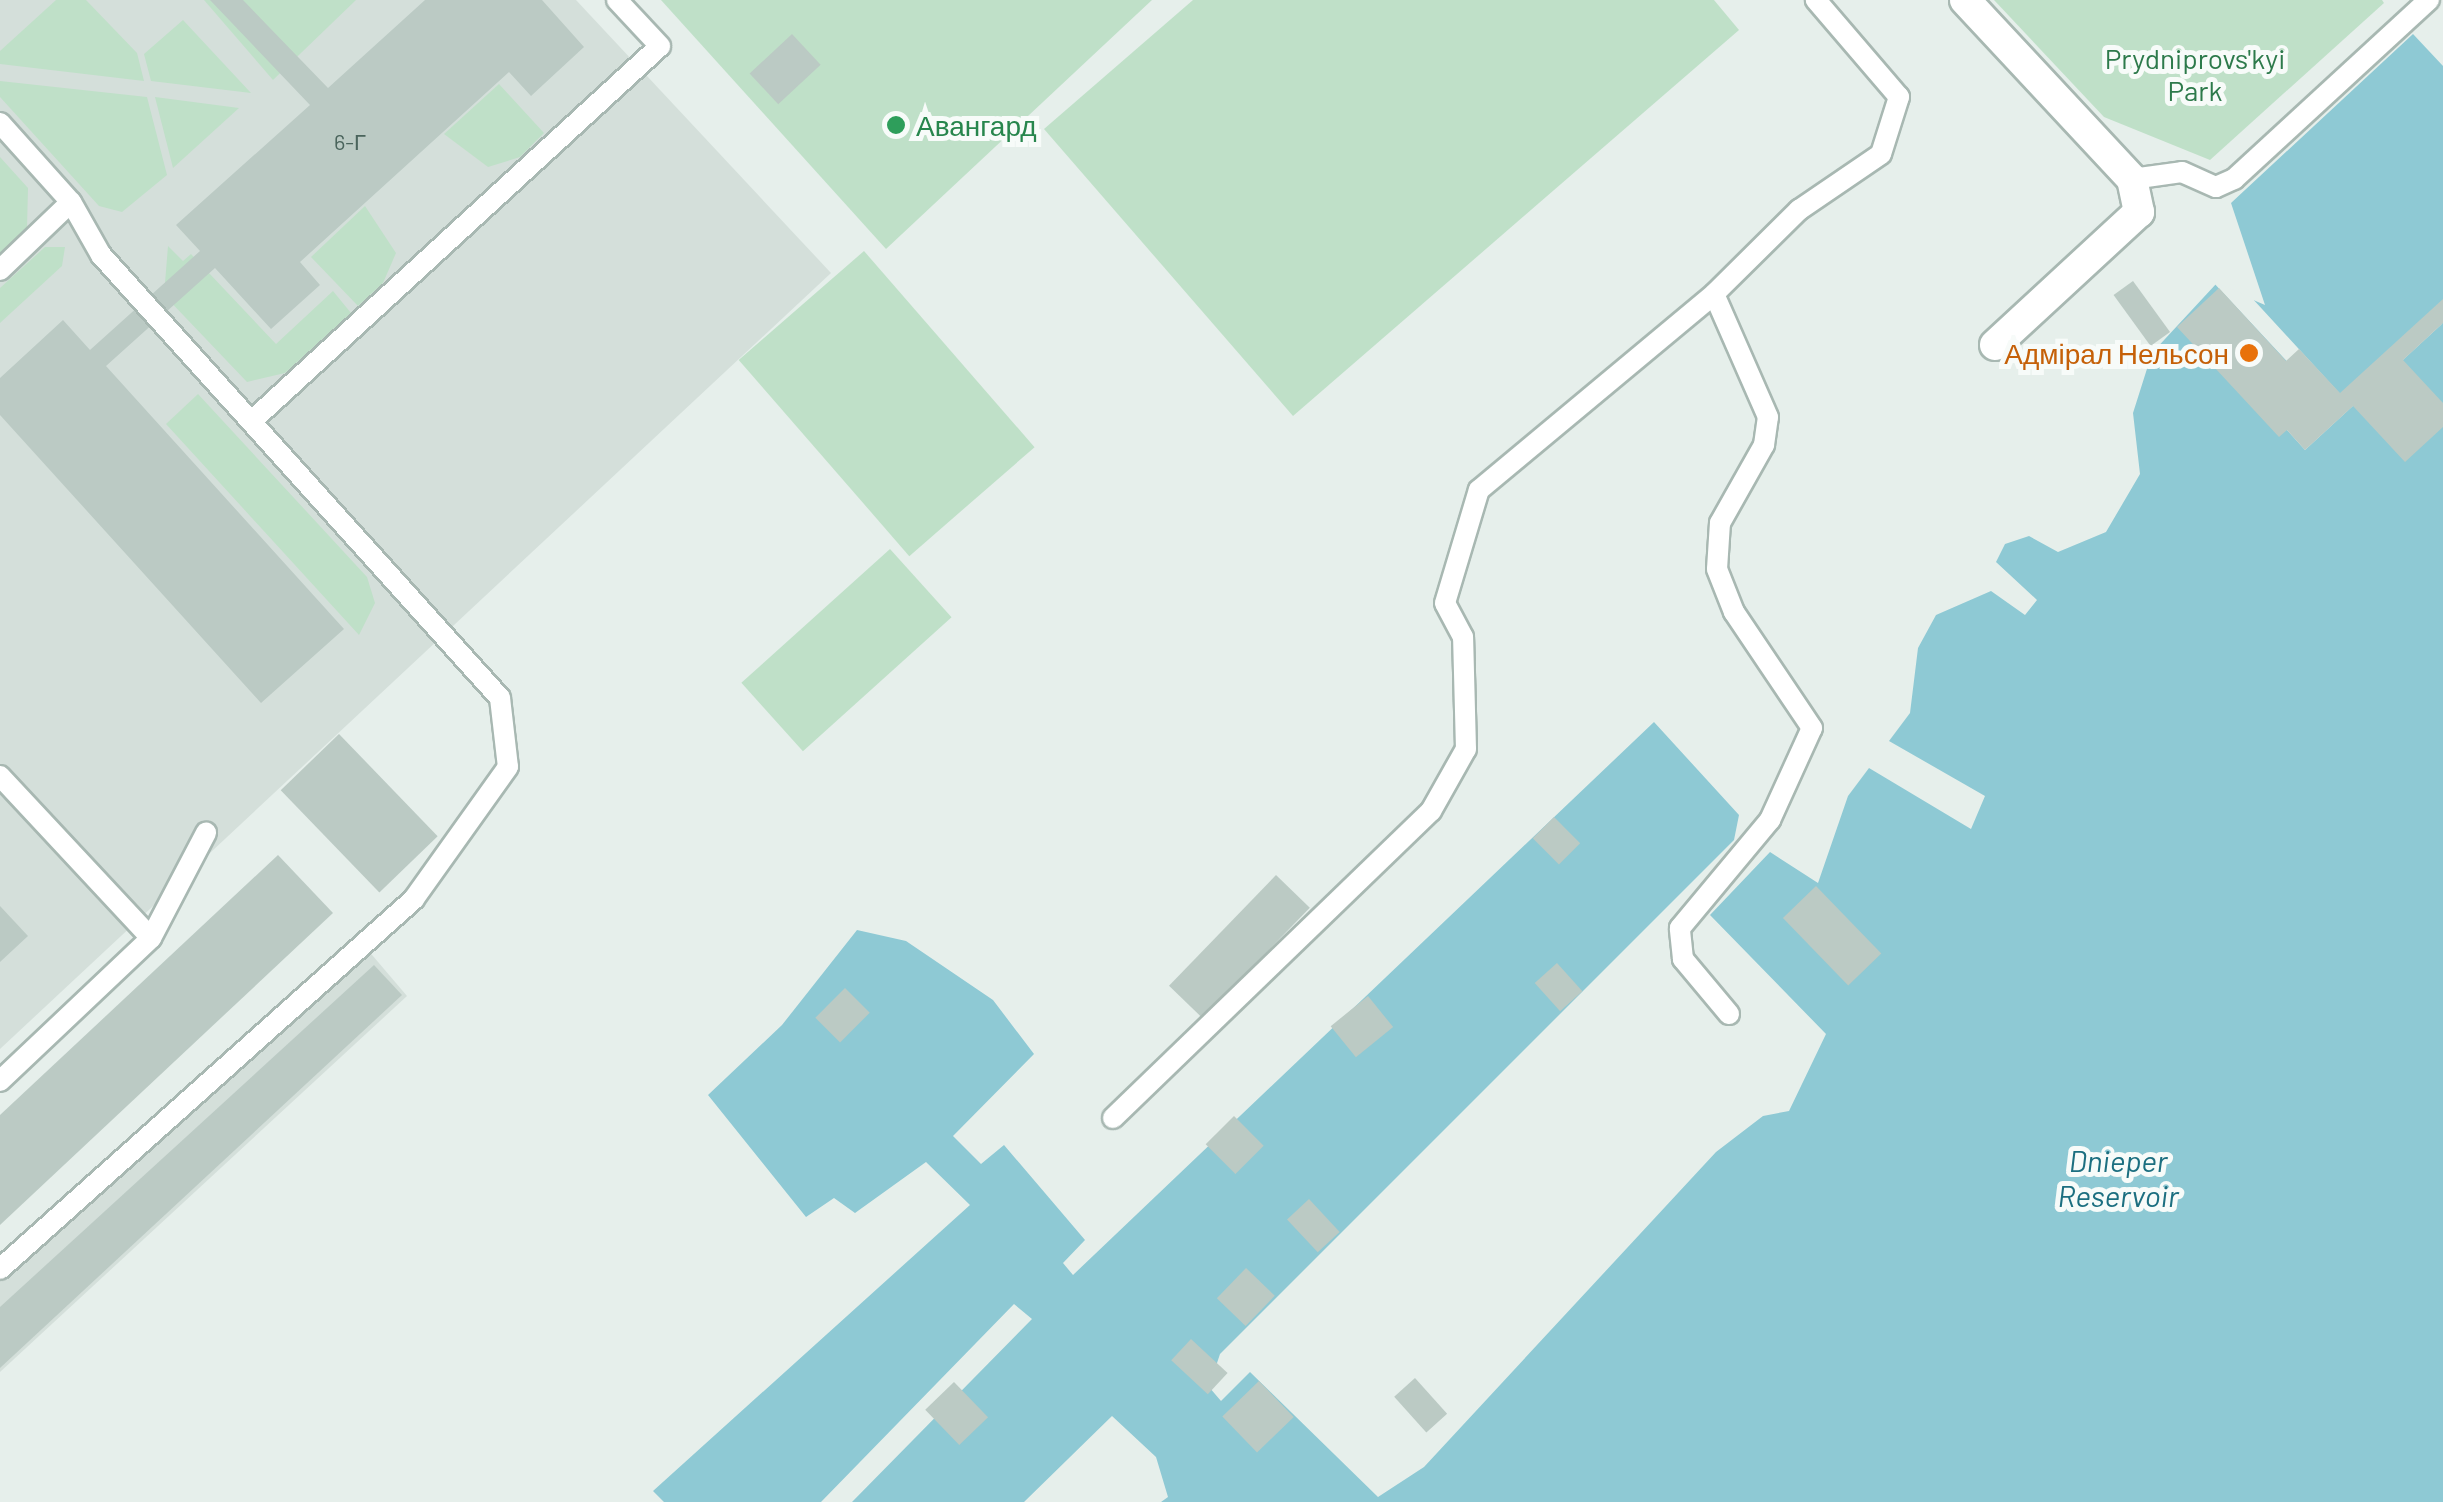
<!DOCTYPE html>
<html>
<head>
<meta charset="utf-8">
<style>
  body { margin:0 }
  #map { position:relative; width:2443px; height:1502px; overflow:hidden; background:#e6efeb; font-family:Barlow,sans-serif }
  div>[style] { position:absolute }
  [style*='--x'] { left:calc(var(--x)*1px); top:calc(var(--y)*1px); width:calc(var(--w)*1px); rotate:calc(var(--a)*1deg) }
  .built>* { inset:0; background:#d4dfda }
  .green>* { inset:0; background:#bfe0c8; transform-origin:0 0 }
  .water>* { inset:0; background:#8ec9d4 }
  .pier>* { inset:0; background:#e6efeb }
  .building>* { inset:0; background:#bbcac4; transform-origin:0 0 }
  .roads { filter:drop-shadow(2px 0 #a8b8b2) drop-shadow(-2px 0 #a8b8b2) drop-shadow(0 2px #a8b8b2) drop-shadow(0 -2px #a8b8b2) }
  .lane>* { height:20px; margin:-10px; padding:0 10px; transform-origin:10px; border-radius:10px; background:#fff }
  .street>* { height:30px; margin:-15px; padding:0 15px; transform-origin:15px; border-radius:15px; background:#fff }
  .dots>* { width:28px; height:28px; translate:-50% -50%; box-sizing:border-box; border:5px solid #f7fbf9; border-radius:50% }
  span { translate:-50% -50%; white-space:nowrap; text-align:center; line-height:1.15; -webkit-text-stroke:10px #f7fbf9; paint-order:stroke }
  .number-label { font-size:22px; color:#4a645c }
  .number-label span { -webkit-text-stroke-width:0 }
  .park-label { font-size:28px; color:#2d7a4b }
  .leisure-label { font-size:28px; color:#27864d }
  .left { translate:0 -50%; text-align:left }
  .food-label { font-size:28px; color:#c56008 }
  .right { translate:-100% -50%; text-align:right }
  .water-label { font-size:30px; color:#1c6f80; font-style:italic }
</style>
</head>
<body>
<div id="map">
  <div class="built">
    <i style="clip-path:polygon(0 0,576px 0,831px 273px,0 1049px)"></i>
    <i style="clip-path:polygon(367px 949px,407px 996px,0 1372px,0 1279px)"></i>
  </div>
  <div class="green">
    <i style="clip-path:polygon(56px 0,86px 0,137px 53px,144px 81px,0 64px,0 51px)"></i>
    <i style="clip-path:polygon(204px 0,356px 0,273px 80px)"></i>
    <i style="clip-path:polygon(661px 0,1152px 0,886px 249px)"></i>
    <i style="clip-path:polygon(1193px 0,1714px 0,1739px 30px,1293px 416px,1044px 129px)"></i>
    <i style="clip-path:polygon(1994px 0,2382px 0,2384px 3px,2210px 160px,2104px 117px)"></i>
    <i style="clip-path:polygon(183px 20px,251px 93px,151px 81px,144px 54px)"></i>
    <i style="clip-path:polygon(0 81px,147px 97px,167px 175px,122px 212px,99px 206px,0 97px)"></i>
    <i style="clip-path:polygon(499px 84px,544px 133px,520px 157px,488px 167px,444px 134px)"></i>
    <i style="clip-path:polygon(155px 97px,239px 108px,173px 168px)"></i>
    <i style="clip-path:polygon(0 157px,28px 188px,27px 228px,0 254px)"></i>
    <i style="clip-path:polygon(365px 206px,396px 253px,383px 283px,358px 306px,311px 257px)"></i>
    <i style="clip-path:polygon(168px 246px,183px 261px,191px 254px,276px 344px,333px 291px,351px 313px,285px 373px,247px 382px,164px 295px)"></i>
    <i style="clip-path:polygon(45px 247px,65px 247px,62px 266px,0 323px,0 288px)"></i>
    <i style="left:864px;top:251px;width:260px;height:166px;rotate:49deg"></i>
    <i style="clip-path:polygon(198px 394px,367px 577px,375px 603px,359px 635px,166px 424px)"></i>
    <i style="left:890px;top:549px;width:92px;height:200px;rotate:48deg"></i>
  </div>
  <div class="water">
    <i style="clip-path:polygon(2413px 34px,2443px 66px,2443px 1502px,1161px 1502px,1168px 1497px,1156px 1457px,1112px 1416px,1024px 1502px,852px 1502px,1032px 1319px,1014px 1304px,821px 1502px,664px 1502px,653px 1491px,970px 1205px,926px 1162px,855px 1213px,834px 1198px,806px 1217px,708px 1095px,782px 1025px,857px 930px,906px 941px,993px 1000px,1034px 1054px,953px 1136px,981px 1164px,1004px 1145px,1085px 1240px,1063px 1263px,1073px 1275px,1654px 722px,1739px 815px,1734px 840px,1220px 1354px,1209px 1387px,1221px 1401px,1250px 1372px,1378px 1497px,1424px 1467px,1716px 1152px,1763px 1116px,1789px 1111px,1826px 1034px,1710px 915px,1770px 852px,1818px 883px,1848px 796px,1869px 768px,1971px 829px,1985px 796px,1889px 741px,1910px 713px,1918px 648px,1936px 615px,1991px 591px,2025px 615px,2037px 600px,1996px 562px,2005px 544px,2029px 536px,2058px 552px,2106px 532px,2140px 474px,2133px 413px,2152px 353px,2216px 284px,2265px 305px,2231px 203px)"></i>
  </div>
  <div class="pier">
    <i style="clip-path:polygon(2212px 281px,2251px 297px,2342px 396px,2443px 323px,2305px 450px,2287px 430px,2321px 398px)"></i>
  </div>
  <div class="building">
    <i style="clip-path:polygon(210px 0,243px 0,328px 88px,425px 0,542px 0,584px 47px,531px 96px,509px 72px,300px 262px,320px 285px,271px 329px,215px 268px,106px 366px,344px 629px,261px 703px,0 415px,0 378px,63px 320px,90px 350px,200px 251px,176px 225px,310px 105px)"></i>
    <i style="left:792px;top:34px;width:42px;height:58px;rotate:47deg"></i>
    <i style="left:2133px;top:281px;width:63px;height:24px;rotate:54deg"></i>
    <i style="clip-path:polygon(2219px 288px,2286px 361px,2299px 349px,2340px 393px,2443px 299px,2443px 323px,2403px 360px,2443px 403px,2443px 427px,2405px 462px,2353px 406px,2305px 450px,2287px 430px,2279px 437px,2177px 327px)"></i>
    <i style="left:339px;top:734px;width:142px;height:81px;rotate:46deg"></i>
    <i style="left:1554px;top:817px;width:37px;height:30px;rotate:45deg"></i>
    <i style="clip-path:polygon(278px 855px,333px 913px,0 1225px,0 1115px)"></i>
    <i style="left:1276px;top:875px;width:47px;height:154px;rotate:44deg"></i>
    <i style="left:1816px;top:886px;width:94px;height:46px;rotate:46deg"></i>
    <i style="clip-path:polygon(0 906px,28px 936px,0 962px)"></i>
    <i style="left:1557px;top:963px;width:38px;height:30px;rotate:48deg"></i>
    <i style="clip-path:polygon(374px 965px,402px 995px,0 1368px,0 1307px)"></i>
    <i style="left:845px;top:988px;width:35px;height:42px;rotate:45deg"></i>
    <i style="left:1368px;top:996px;width:40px;height:48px;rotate:51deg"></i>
    <i style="left:1234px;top:1116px;width:42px;height:40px;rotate:45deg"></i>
    <i style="left:1309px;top:1199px;width:45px;height:30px;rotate:47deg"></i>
    <i style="left:1246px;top:1268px;width:40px;height:42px;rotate:44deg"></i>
    <i style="left:1191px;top:1339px;width:50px;height:29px;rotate:43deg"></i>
    <i style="left:1415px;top:1378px;width:48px;height:28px;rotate:48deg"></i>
    <i style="left:1259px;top:1381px;width:50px;height:51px;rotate:46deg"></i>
    <i style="left:954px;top:1382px;width:49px;height:40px;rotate:46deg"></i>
  </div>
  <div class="roads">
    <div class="lane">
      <i style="--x:0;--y:123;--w:106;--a:48.1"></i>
      <i style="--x:71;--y:202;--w:61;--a:60.5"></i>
      <i style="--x:101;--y:255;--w:596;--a:47.99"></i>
      <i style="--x:500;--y:698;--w:69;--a:83.4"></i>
      <i style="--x:508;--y:767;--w:162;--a:125.5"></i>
      <i style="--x:414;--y:899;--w:555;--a:138.21"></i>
      <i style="--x:2132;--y:179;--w:50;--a:-8"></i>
      <i style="--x:2182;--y:172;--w:37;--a:24"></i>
      <i style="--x:2216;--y:187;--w:20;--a:-24"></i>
      <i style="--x:2234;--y:179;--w:265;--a:-42.6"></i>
      <i style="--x:0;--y:270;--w:98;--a:-43.8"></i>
      <i style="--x:254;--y:419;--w:551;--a:-42.57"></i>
      <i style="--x:660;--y:46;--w:63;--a:-133.1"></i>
      <i style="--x:0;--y:776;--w:221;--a:47"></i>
      <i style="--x:1729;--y:1014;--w:72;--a:-129.9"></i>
      <i style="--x:1683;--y:959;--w:31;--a:-96"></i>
      <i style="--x:1680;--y:928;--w:141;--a:-50.2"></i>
      <i style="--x:1770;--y:820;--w:101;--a:-65.5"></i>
      <i style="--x:1812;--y:728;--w:140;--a:-123.9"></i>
      <i style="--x:1734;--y:612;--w:46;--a:-111.6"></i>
      <i style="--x:1717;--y:569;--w:46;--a:-86.3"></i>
      <i style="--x:1720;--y:523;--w:90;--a:-60.6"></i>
      <i style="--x:1764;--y:445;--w:28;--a:-82"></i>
      <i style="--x:1768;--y:417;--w:134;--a:-113.7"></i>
      <i style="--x:1714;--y:294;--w:120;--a:-44.7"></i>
      <i style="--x:1799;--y:210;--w:99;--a:-34.3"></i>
      <i style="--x:1881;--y:154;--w:60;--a:-72.5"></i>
      <i style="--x:1899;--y:97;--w:128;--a:-130.6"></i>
      <i style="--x:0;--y:1081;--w:208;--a:-43.4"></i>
      <i style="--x:151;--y:938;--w:119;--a:-62.4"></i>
      <i style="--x:1113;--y:1118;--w:442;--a:-44"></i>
      <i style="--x:1431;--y:811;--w:71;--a:-60.6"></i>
      <i style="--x:1466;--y:749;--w:112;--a:-91.5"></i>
      <i style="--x:1463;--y:637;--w:38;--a:-118"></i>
      <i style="--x:1445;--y:603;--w:118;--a:-73.3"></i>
      <i style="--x:1479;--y:490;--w:306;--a:-39.8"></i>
    </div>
    <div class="street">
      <i style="--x:1965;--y:0;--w:245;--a:47"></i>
      <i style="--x:2132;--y:179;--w:34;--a:78"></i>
      <i style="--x:2139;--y:212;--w:196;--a:137.3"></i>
    </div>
  </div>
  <div class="dots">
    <i style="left:896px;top:125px;background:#2e9e5b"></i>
    <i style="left:2249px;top:353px;background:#e8710a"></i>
  </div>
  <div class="number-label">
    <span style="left:350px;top:142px">6-Г</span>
  </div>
  <div class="park-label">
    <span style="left:2195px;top:74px">Prydniprovs'kyi<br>Park</span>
  </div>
  <div class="leisure-label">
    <span class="left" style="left:916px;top:125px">Авангард</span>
  </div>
  <div class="food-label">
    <span class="right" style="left:2229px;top:353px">Адмірал Нельсон</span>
  </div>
  <div class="water-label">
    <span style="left:2118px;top:1177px">Dnieper<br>Reservoir</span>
  </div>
</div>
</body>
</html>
